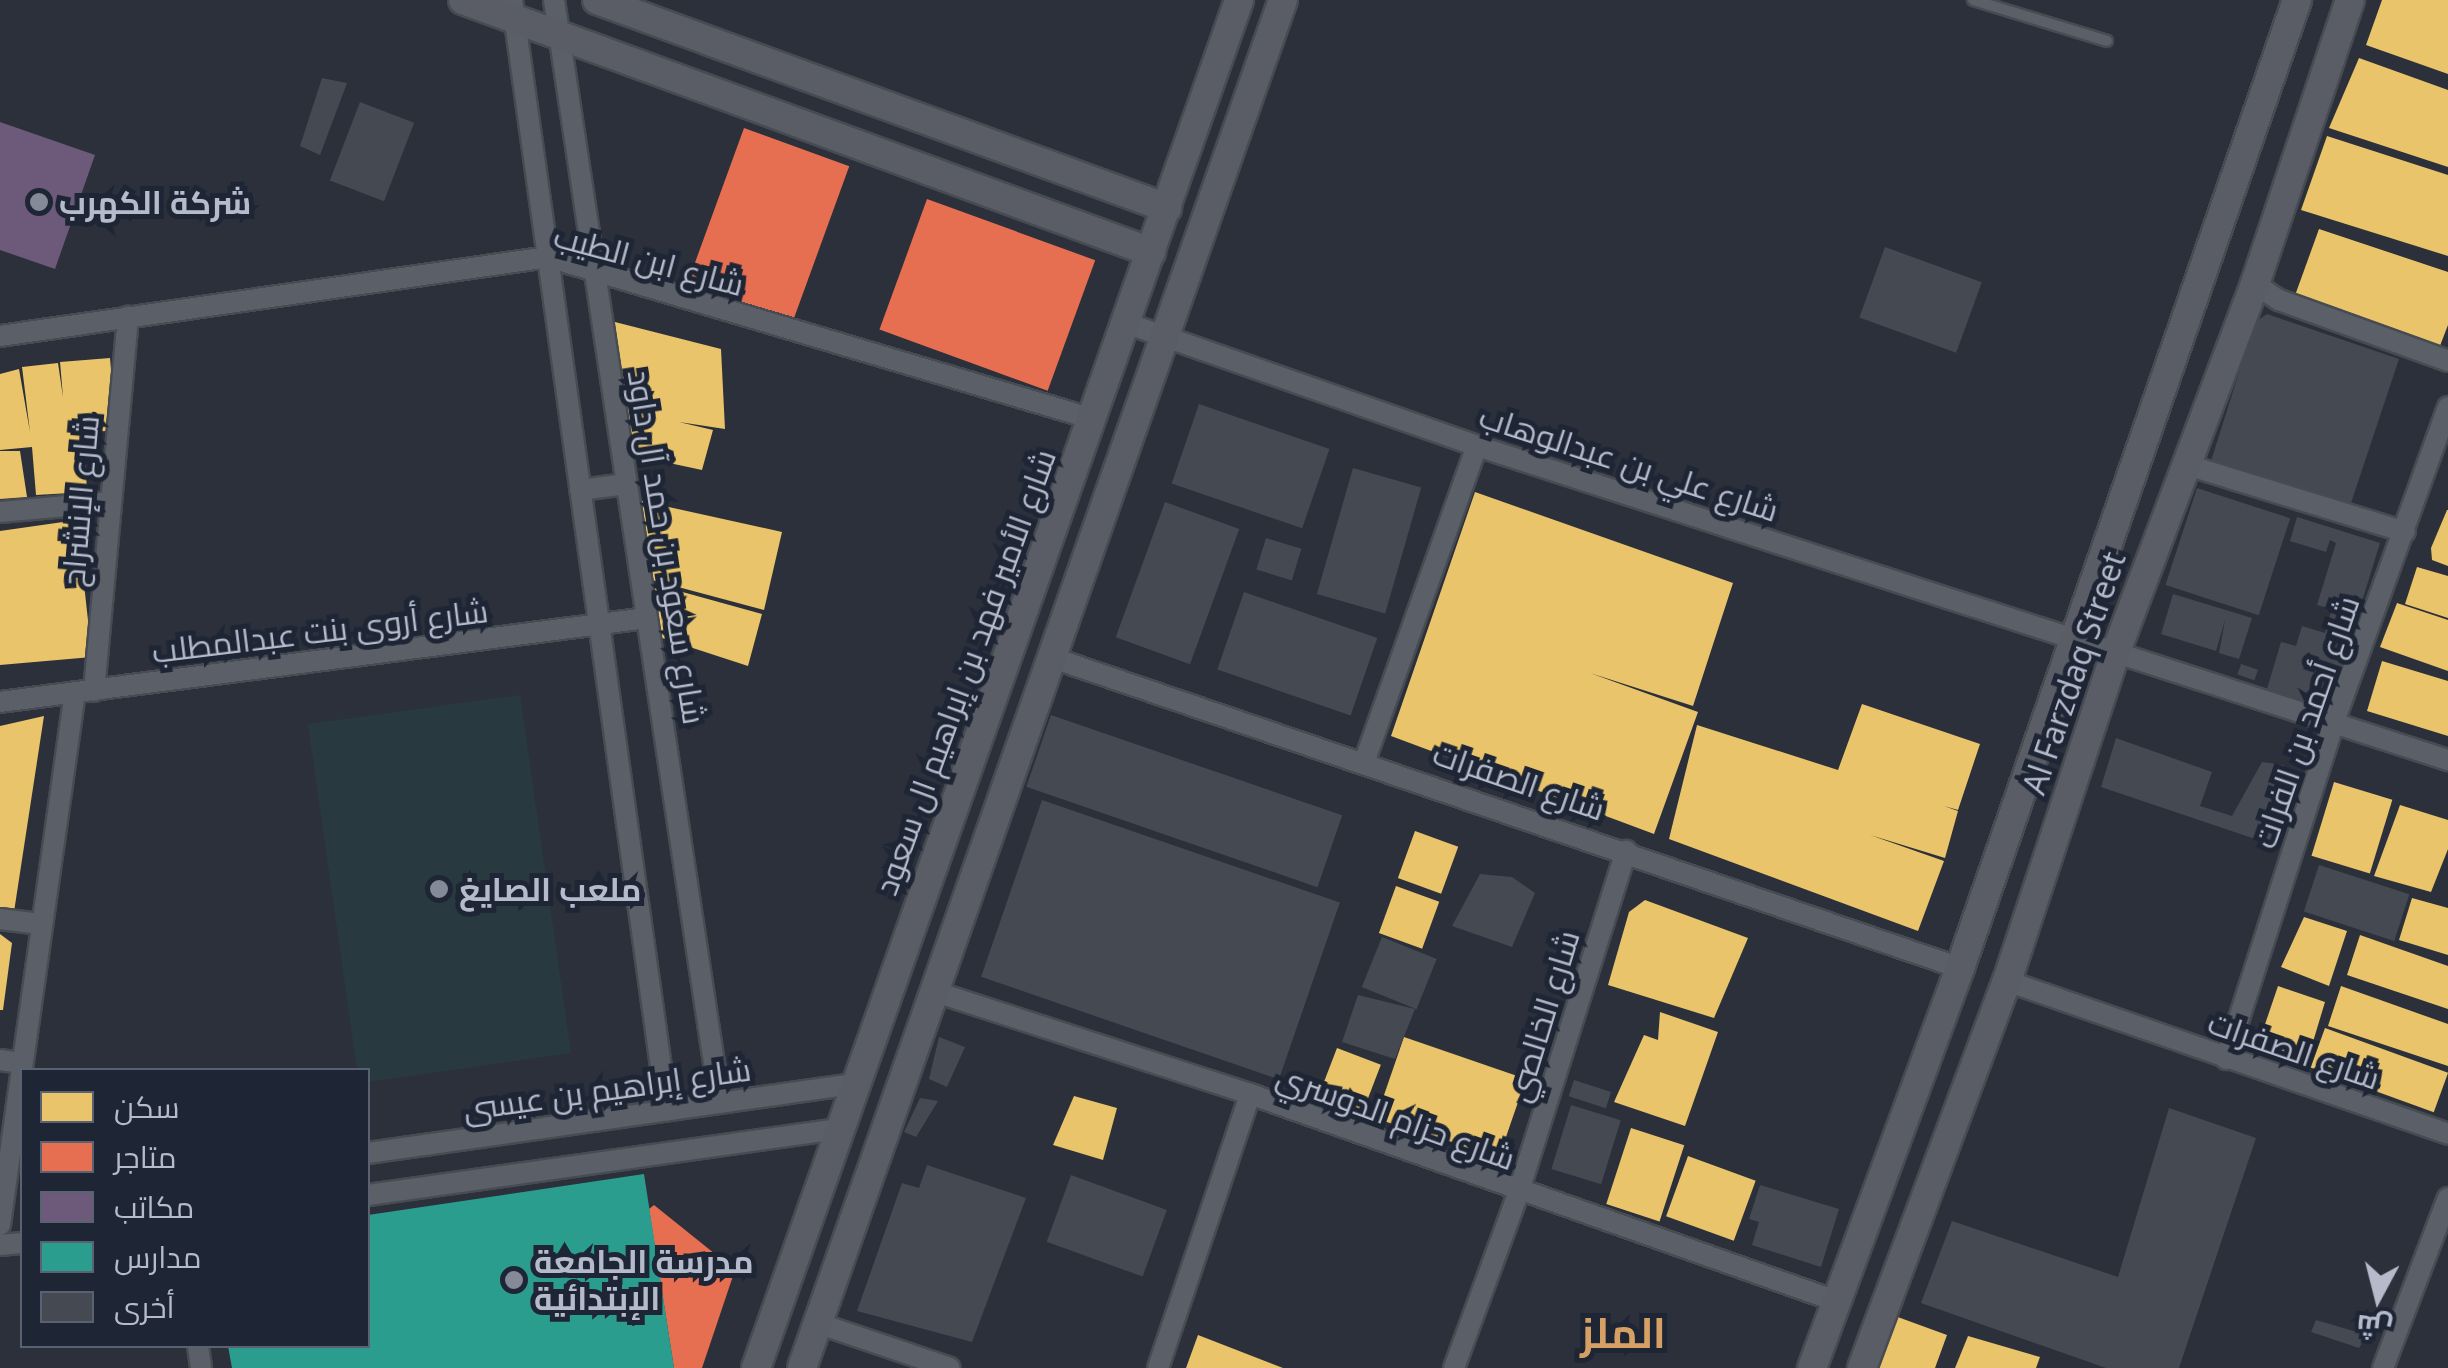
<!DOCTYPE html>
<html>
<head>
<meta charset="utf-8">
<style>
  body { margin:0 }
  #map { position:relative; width:2448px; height:1368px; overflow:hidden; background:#2b303a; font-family:"Open Sans",Cairo,sans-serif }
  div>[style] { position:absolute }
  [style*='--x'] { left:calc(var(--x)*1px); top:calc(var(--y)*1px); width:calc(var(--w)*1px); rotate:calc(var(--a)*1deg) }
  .green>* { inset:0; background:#283a40 }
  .homes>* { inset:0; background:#e9c46a; transform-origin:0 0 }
  .shops>* { inset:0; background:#e76f51; transform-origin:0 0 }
  .offices>* { inset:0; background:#6d597a }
  .schools>* { inset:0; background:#2a9d8f }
  .building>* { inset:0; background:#454952; transform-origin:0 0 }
  .roads { filter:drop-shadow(2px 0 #474b52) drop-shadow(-2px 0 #474b52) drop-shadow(0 2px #474b52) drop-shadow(0 -2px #474b52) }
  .lane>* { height:10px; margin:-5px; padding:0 5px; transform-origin:5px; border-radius:5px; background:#5b5f67 }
  .street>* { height:20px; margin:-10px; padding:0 10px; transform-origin:10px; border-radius:10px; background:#5b5f67 }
  .secondary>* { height:28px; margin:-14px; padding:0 14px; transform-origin:14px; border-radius:14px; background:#5a5d65 }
  .dots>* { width:28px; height:28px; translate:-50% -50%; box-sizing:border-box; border:5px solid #1e2535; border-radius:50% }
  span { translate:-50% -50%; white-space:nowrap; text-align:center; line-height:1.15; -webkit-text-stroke:10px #1e2535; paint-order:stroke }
  .poi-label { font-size:32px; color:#b5bbca; font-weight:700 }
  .left { translate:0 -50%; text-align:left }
  .street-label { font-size:32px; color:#b5bbca }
  .district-label { font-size:42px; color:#d6a064; font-weight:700 }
  .legend { position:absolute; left:20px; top:1068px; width:350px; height:280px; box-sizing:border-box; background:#1e2535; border:2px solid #5a6171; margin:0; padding:12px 18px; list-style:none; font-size:30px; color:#b5bbca }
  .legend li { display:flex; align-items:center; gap:20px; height:50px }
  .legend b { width:50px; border:2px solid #5a6171 }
  .north { position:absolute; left:2328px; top:1248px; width:100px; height:100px; -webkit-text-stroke:8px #1e2535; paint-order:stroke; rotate:187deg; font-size:28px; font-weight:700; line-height:40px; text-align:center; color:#b5bbca }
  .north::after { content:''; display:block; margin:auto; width:35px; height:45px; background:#b5bbca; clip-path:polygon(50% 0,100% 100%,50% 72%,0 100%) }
</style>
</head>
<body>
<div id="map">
  <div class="green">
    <i style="clip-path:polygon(520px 695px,571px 1053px,368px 1082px,368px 1070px,357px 1070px,308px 724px)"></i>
  </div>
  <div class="homes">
    <i style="clip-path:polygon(2382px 0,2448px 0,2448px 74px,2366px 45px)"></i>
    <i style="clip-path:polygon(2359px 58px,2448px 90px,2448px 167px,2329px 128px)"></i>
    <i style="clip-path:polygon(2327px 136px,2448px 175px,2448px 256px,2301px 210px)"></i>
    <i style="clip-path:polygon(2319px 229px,2448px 272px,2448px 325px,2438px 351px,2293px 301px)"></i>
    <i style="clip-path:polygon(611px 321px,721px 349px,725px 429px,679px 422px,713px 430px,702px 470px,627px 454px)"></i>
    <i style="clip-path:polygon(110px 358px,116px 430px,84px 433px,87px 492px,36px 495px,32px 447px,0 450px,0 374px,19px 369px,30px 432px,22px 367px,58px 363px,63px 397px,60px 362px)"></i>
    <i style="clip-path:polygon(0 451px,20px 451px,27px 497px,0 499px)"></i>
    <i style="clip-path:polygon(1475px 492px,1733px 583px,1693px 706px,1590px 673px,1698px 712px,1654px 834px,1391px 736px)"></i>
    <i style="clip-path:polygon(637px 500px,782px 532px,764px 610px,652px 580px)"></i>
    <i style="clip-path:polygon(2447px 510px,2448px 510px,2448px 566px,2432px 560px,2431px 548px)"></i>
    <i style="clip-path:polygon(77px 520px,92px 657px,0 665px,0 531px)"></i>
    <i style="clip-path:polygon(2417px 567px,2448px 576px,2448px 618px,2405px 604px)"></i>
    <i style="clip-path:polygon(650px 583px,762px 614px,748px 666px,656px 636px)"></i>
    <i style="clip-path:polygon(2397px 603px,2448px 620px,2448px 671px,2380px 647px)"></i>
    <i style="clip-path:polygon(2382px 661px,2448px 681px,2448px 736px,2367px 711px)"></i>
    <i style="clip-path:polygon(1862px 704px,1980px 744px,1958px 810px,1944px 806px,1958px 811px,1945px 858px,1870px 835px,1944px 861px,1918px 931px,1669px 839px,1697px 725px,1838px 770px)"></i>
    <i style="clip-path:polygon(44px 716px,14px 912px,0 910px,0 726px)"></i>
    <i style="left:2334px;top:782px;width:61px;height:77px;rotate:17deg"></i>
    <i style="clip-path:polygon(2400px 805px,2448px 820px,2448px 849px,2431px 892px,2374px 876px)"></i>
    <i style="left:1415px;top:831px;width:46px;height:50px;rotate:20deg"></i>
    <i style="left:1396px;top:886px;width:46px;height:50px;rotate:20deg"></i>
    <i style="clip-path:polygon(2412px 898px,2448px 908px,2448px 955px,2399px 940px)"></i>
    <i style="clip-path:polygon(1645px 900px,1748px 938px,1714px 1018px,1608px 985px,1629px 912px)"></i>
    <i style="clip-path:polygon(2304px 917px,2347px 931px,2329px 986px,2281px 967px)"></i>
    <i style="clip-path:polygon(0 934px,12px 943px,3px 1010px,0 1010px)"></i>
    <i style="clip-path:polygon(2360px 935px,2448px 966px,2448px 1009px,2347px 975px)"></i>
    <i style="clip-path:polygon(2278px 986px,2325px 1002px,2306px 1065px,2265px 1052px,2259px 1042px)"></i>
    <i style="clip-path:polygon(2341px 986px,2448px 1024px,2448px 1066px,2328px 1026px)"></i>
    <i style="clip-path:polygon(1660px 1012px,1718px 1032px,1685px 1126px,1614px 1102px,1644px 1035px,1658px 1040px)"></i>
    <i style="left:2325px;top:1028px;width:131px;height:42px;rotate:20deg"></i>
    <i style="left:1404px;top:1037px;width:129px;height:86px;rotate:19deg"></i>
    <i style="left:1337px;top:1048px;width:47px;height:49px;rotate:21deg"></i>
    <i style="clip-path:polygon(1074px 1096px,1117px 1108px,1103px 1160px,1053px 1145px)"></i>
    <i style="left:1631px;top:1128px;width:56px;height:80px;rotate:18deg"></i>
    <i style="left:1688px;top:1156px;width:72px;height:64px;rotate:20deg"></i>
    <i style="clip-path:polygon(1895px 1316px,1947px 1335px,1935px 1368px,1876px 1368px)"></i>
    <i style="clip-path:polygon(1198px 1335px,1283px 1368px,1186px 1368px)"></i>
    <i style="clip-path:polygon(1968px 1336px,2040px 1357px,2036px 1368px,1955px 1368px)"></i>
  </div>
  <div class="shops">
    <i style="left:744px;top:128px;width:112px;height:166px;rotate:20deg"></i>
    <i style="left:927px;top:199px;width:179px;height:139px;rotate:20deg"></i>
    <i style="clip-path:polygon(654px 1205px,735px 1270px,702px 1368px,674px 1368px,649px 1209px)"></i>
  </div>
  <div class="offices">
    <i style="clip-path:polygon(0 122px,95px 155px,55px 269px,0 250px)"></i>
  </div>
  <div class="schools">
    <i style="clip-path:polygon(644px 1174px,674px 1368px,232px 1368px,228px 1346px,368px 1346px,368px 1215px)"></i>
  </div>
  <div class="building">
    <i style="clip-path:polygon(322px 78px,347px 83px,320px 155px,300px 146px)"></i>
    <i style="left:360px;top:102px;width:58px;height:84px;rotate:21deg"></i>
    <i style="left:1885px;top:247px;width:103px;height:75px;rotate:20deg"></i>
    <i style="clip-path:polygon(2267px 314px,2399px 359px,2350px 506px,2210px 464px,2255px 322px)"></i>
    <i style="left:1199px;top:404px;width:138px;height:84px;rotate:19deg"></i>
    <i style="left:1353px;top:468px;width:71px;height:131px;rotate:16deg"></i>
    <i style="left:2197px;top:488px;width:98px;height:102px;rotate:18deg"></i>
    <i style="left:1165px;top:502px;width:79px;height:144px;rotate:20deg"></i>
    <i style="clip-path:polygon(2297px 517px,2380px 543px,2329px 708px,2267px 689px,2281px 642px,2296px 646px,2302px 626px,2325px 633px,2332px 609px,2317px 605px,2336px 543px,2330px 540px,2326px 552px,2290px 541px)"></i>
    <i style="left:1266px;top:538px;width:37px;height:33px;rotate:17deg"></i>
    <i style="left:1244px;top:592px;width:141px;height:82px;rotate:19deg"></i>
    <i style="clip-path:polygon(2173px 594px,2252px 618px,2239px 659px,2219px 653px,2225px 620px,2216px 651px,2161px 634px)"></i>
    <i style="left:2241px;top:664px;width:18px;height:11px;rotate:19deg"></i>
    <i style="left:1051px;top:715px;width:308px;height:76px;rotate:19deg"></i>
    <i style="clip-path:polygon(2116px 738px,2212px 772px,2200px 806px,2232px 816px,2262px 762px,2284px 765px,2287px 778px,2270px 844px,2101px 787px)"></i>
    <i style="left:1042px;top:800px;width:315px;height:187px;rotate:19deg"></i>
    <i style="left:2319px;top:865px;width:95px;height:49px;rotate:18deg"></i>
    <i style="clip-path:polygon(1480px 874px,1512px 877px,1535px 893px,1512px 947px,1452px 926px)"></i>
    <i style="left:1382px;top:937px;width:59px;height:54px;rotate:22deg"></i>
    <i style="clip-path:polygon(1358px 995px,1415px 1009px,1395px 1059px,1342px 1042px)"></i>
    <i style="clip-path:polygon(939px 1037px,965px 1047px,947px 1087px,929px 1079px)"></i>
    <i style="left:1574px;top:1080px;width:39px;height:17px;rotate:18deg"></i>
    <i style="clip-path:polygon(920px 1098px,938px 1101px,916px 1137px,904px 1132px)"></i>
    <i style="left:1571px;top:1105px;width:52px;height:67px;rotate:17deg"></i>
    <i style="clip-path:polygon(2169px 1108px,2256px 1138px,2179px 1368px,2106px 1368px,1921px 1303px,1952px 1221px,2118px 1277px)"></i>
    <i style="clip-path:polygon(927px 1165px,1026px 1198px,972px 1342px,857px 1311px,902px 1183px,919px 1188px)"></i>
    <i style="left:1071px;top:1175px;width:102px;height:71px;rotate:20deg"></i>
    <i style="clip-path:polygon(1760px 1185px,1839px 1209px,1821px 1267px,1752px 1245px,1759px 1222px,1749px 1219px)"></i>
    <i style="clip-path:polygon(2316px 1320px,2367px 1335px,2359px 1348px,2311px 1332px)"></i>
  </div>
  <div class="roads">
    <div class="lane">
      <i style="--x:1973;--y:0;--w:140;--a:17"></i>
    </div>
    <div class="street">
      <i style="--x:512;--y:0;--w:1121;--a:82.05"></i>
      <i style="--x:554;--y:0;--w:1115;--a:81.44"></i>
      <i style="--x:2255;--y:284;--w:29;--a:34"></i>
      <i style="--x:2279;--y:300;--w:180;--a:19.8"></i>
      <i style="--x:1126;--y:323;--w:372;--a:19.3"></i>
      <i style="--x:1477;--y:446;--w:1021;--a:17.92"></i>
      <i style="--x:0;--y:336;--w:554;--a:-8.2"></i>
      <i style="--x:548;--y:257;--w:569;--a:16.55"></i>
      <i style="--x:2184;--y:464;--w:231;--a:17.1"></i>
      <i style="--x:580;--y:490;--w:47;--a:-7.3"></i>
      <i style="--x:0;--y:512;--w:109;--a:-5.2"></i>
      <i style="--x:1056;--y:659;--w:955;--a:18.87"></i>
      <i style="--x:94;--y:691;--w:376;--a:-84.8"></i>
      <i style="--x:0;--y:702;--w:652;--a:-7.4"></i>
      <i style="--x:1365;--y:760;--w:333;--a:-70.4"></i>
      <i style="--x:0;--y:919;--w:39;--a:7"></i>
      <i style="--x:2007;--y:981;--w:467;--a:19.1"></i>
      <i style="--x:936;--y:992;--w:330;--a:18"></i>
      <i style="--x:1250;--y:1094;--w:618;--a:19.46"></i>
      <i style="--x:2226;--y:1059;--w:354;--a:-72.2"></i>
      <i style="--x:2334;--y:722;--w:335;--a:-70.1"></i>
      <i style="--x:0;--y:1060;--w:22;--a:8"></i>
      <i style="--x:368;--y:1153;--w:491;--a:-8.1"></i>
      <i style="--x:368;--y:1195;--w:477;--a:-8"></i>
      <i style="--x:0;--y:1225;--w:538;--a:-81.99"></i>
      <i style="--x:0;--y:1245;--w:22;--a:-5"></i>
      <i style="--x:817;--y:1323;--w:140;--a:18.7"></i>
      <i style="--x:198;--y:1346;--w:22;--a:82"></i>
      <i style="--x:1158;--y:1368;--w:289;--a:-71.4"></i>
      <i style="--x:1454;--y:1368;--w:185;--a:-69.8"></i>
      <i style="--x:1518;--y:1194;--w:360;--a:-72.5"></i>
      <i style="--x:2383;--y:1368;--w:182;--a:-69.1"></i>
    </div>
    <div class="secondary">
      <i style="--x:463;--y:0;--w:733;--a:20.12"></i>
      <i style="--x:597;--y:0;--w:607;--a:20.05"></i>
      <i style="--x:756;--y:1368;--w:1451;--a:-70.55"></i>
      <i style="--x:802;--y:1368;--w:1450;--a:-70.63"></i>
      <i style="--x:1812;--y:1368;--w:427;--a:-69.7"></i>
      <i style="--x:1960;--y:968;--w:1025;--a:-70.8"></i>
      <i style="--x:1862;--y:1368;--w:413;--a:-69.5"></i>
      <i style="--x:2007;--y:981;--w:350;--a:-71.7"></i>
      <i style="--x:2117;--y:649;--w:390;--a:-69.3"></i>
      <i style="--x:2255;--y:284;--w:299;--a:-71.5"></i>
    </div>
  </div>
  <div class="dots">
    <i style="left:39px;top:202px;background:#858a98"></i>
    <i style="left:439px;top:889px;background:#858a98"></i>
    <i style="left:514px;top:1280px;background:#858a98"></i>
  </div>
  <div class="poi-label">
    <span class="left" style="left:59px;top:202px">شركة الكهرب</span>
    <span class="left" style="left:459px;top:889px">ملعب الصايغ</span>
    <span class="left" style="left:534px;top:1280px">مدرسة الجامعة<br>الإبتدائية</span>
  </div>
  <div class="street-label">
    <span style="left:649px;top:260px;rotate:15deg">شارع ابن الطيب</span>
    <span style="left:1629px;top:463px;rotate:18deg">شارع علي بن عبدالوهاب</span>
    <span style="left:80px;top:501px;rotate:-85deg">شارع الإنشراح</span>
    <span style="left:667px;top:547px;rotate:81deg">شارع سعود بن حمد آل داود</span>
    <span style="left:320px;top:631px;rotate:-7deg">شارع أروى بنت عبدالمطلب</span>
    <span style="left:965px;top:672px;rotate:-70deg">شارع الأمير فهد بن إبراهيم ال سعود</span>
    <span style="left:2074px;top:673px;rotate:-71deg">Al Farzdaq Street</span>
    <span style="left:2306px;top:722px;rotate:-71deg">شارع أحمد بن الفرات</span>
    <span style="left:1519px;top:781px;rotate:19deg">شارع الصفرات</span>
    <span style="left:1543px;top:1016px;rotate:-73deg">شارع الخالصي</span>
    <span style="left:2294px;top:1050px;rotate:19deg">شارع الصفرات</span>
    <span style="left:607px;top:1089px;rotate:-8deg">شارع إبراهيم بن عيسى</span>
    <span style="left:1396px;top:1117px;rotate:20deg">شارع حزام الدوسري</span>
  </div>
  <div class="district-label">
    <span style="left:1623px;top:1332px">الملز</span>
  </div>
  <ul class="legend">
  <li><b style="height:28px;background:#e9c46a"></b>سكن</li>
  <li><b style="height:28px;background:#e76f51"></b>متاجر</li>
  <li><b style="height:28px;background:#6d597a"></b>مكاتب</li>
  <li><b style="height:28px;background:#2a9d8f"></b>مدارس</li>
  <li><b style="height:28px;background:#454952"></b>أخرى</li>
  </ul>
  <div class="north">ش</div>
</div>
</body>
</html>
